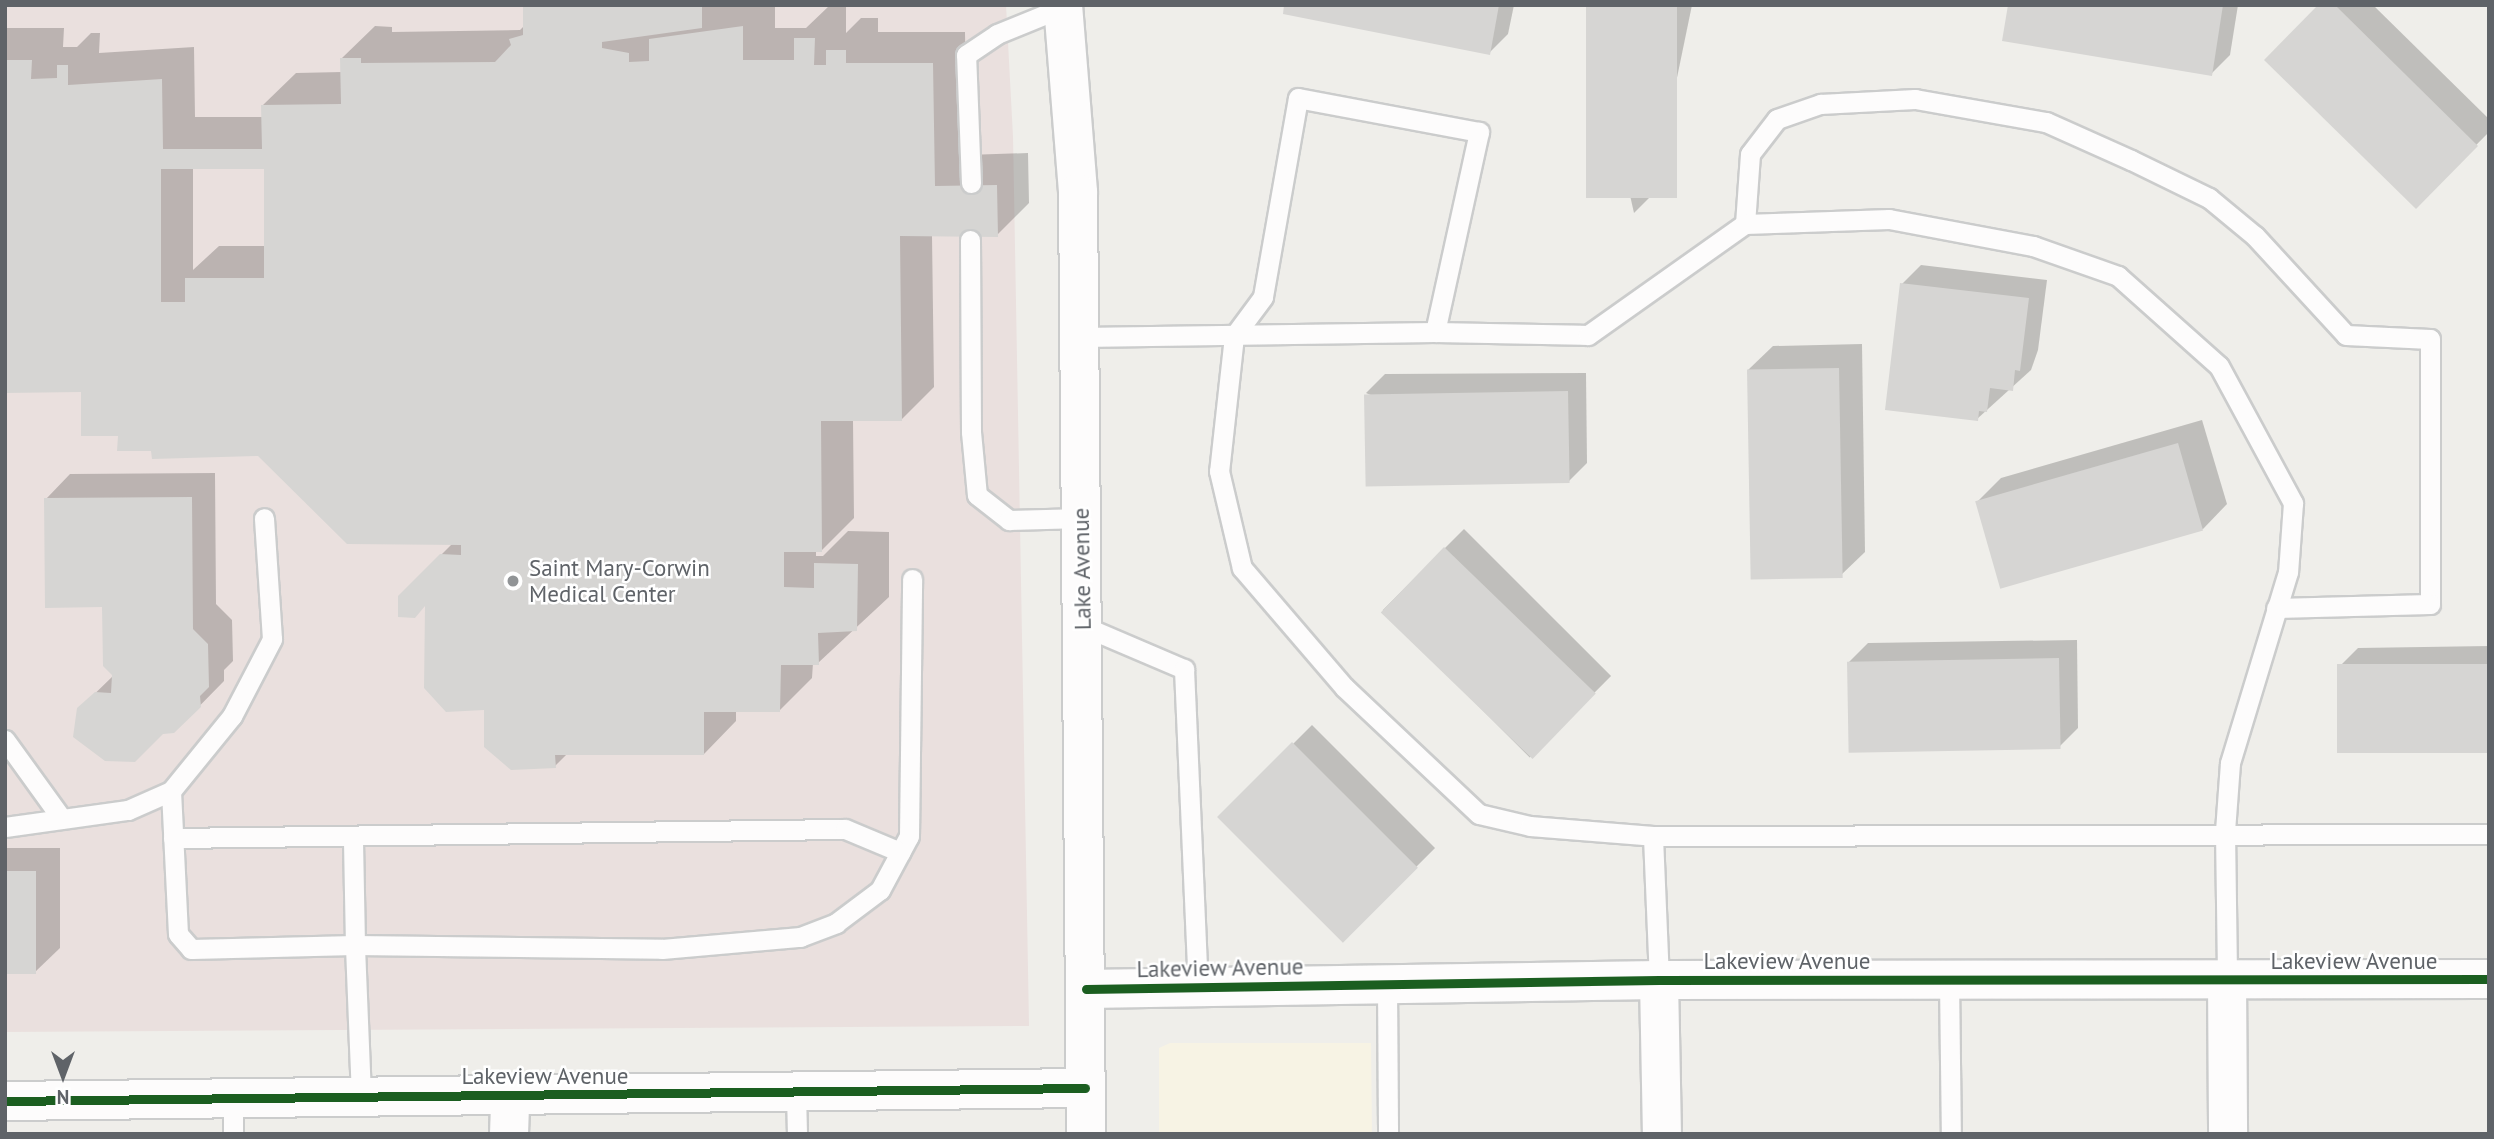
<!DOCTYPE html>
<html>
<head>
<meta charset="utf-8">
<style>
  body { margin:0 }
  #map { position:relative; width:2494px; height:1139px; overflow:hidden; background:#efeeea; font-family:"PT Sans",sans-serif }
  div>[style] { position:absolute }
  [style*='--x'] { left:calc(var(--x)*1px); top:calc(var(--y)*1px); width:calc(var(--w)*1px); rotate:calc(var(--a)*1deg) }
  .commercial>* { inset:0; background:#f7f3e4 }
  .medical>* { inset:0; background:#eae0de }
  .shadow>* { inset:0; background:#0003; transform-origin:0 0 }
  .building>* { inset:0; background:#d6d5d3; transform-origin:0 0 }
  .roads { filter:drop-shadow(2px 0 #cbcccc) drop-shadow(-2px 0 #cbcccc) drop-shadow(0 2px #cbcccc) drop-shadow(0 -2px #cbcccc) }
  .service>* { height:19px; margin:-9.5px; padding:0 9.5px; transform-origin:9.5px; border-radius:9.5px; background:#fdfcfc }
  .minor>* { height:38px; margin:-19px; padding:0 19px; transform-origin:19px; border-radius:19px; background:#fdfcfc }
  .tertiary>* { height:38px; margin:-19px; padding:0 19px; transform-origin:19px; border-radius:19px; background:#fdfcfc }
  .secondary>* { height:38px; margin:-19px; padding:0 19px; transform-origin:19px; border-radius:19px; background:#fdfcfc }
  .cycleway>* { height:9px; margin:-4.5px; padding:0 4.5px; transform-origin:4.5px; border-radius:4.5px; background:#1b5e20 }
  .dots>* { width:19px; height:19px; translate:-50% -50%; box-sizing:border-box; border:4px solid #fff; border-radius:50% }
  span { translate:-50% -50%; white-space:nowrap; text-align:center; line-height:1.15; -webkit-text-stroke:5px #fff; paint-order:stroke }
  .poi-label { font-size:23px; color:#5f6368 }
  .left { translate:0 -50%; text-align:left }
  .street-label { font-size:23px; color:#5f6368 }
  .frame { position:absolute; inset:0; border:7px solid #5f6368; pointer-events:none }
  .north { position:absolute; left:28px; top:1041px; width:70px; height:70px; -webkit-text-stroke:5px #fff; paint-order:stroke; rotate:180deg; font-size:19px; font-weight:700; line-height:28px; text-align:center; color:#5f6368 }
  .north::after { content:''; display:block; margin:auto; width:24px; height:32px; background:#5f6368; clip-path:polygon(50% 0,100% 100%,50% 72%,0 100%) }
</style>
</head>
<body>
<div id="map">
  <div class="commercial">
    <i style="clip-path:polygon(1170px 1043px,1371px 1043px,1372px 1134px,1159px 1134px,1159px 1048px)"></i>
  </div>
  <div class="medical">
    <i style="clip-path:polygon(5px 5px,1006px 5px,1013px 137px,1029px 1026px,5px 1032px)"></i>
  </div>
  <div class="shadow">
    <i style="clip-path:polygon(evenodd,525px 5px,775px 5px,775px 28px,806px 28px,829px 6px,846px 6px,846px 33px,861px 18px,878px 18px,878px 32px,965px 32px,967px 155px,1028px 153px,1029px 203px,997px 235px,932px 235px,934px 387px,901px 420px,853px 420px,854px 518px,821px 551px,816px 551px,816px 556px,823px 556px,848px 531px,889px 532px,889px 597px,818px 663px,813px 663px,812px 678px,780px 710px,736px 710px,736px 721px,704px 754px,567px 754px,555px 766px,486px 709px,427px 603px,400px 596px,453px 543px,259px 455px,153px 450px,120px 434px,83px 391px,5px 392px,5px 28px,64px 28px,63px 47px,77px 47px,91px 33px,100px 33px,99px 53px,194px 47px,195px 117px,263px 117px,263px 105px,296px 73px,342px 72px,342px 58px,375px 26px,392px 27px,392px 32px,520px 30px,525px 25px,525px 5px,193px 168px,266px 168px,266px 246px,219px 246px,193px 270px,193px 168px)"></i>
    <i style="clip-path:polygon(1286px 5px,1514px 5px,1508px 34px,1489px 53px)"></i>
    <i style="clip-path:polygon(1587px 5px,1692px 5px,1653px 194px,1634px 213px)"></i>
    <i style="clip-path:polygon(2010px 5px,2238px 5px,2230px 55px,2211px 74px)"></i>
    <i style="clip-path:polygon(2320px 5px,2373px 5px,2489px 119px,2489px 132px,2416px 206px)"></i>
    <i style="clip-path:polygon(1921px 265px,2047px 280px,2038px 350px,2031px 370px,1977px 419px,1902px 284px)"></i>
    <i style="clip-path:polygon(1862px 344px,1865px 552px,1840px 576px,1748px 370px,1773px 346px)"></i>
    <i style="clip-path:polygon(1586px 373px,1587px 463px,1568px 482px,1366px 393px,1385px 374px)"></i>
    <i style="clip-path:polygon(2202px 420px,2227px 504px,2203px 529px,1977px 502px,2001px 478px)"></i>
    <i style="clip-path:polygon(215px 473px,216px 604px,232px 620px,233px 661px,224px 670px,224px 681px,174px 732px,79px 709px,114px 675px,104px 606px,46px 499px,70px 474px)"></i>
    <i style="left:1464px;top:529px;width:208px;height:115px;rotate:45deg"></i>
    <i style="clip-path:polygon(2077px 640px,2078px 728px,2059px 747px,1849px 662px,1868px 643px)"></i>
    <i style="clip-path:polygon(2489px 646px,2489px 751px,2339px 667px,2358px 648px)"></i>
    <i style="left:1312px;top:725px;width:174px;height:131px;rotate:45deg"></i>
    <i style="clip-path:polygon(5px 848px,60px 848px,60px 948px,35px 972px,5px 972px)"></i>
  </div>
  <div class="building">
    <i style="clip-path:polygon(evenodd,523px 5px,702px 5px,702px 28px,602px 42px,602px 48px,629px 53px,629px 62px,649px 61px,649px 39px,743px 26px,743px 60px,794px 60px,794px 38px,815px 38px,814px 65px,826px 65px,826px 50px,846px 50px,846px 63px,933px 63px,935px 186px,997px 185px,998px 237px,900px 236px,902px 421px,821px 421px,822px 552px,784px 552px,784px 587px,814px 588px,814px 563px,858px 564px,857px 631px,818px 633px,819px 665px,781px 665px,780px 712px,704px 712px,704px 755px,555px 755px,556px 768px,511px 770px,484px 747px,484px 710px,446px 712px,424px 688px,425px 606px,415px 618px,398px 617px,398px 596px,440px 554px,461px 555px,461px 545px,347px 544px,258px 456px,152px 459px,151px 451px,117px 451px,118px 436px,81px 436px,81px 392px,5px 393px,5px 60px,32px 60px,31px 79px,57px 78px,57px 65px,68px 65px,68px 85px,162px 79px,163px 149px,262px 149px,261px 105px,341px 104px,340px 58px,361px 58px,361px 63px,495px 62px,511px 45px,509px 39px,523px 35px,523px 5px,161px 169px,264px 169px,264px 278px,185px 278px,185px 302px,161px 302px,161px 169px)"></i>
    <i style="clip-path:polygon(1284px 5px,1499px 5px,1490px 55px,1283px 14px)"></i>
    <i style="left:1586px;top:5px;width:91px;height:193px"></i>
    <i style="clip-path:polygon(2008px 5px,2223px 5px,2212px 76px,2002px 41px)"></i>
    <i style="clip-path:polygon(2318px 5px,2335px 5px,2478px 146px,2416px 209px,2264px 60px)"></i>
    <i style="clip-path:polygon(1900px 283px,2029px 298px,2020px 371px,2015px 370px,2013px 391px,1990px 388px,1987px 412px,1979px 411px,1978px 421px,1885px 410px)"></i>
    <i style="left:1839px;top:368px;width:210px;height:92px;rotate:89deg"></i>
    <i style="left:1568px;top:391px;width:92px;height:204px;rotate:89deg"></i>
    <i style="left:2178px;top:443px;width:91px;height:211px;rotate:74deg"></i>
    <i style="clip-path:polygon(192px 497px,193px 629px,208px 644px,209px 687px,200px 696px,201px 707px,174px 733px,163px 734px,135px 762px,105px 761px,73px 737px,77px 708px,95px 692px,111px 693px,112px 675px,103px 666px,102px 607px,45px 608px,44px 498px)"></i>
    <i style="left:1444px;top:547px;width:211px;height:91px;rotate:44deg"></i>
    <i style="left:2059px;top:658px;width:91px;height:212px;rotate:89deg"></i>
    <i style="left:2489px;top:664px;width:89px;height:152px;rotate:90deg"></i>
    <i style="left:1292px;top:742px;width:178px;height:106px;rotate:45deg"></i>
    <i style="left:5px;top:871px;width:31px;height:103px"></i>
  </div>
  <div class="roads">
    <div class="service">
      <i style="--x:971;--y:183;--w:128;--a:-92.2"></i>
      <i style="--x:966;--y:55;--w:37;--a:-34"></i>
      <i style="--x:997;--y:34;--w:71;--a:-22.2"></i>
      <i style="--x:1745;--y:224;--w:70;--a:-85.9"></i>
      <i style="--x:1750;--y:154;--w:44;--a:-52.4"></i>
      <i style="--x:1777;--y:119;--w:46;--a:-19.2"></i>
      <i style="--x:1820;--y:104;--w:95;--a:-3"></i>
      <i style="--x:1915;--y:99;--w:133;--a:10"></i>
      <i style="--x:2046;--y:122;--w:93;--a:24.1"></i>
      <i style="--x:2131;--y:160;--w:87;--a:26"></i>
      <i style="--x:2209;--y:198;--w:60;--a:39.6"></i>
      <i style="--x:2255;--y:236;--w:134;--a:47.4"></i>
      <i style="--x:2346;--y:335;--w:84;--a:2.7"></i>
      <i style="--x:2430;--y:339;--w:265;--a:90"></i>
      <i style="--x:2430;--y:604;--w:154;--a:178.5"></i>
      <i style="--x:970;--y:240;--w:192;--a:89.7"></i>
      <i style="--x:971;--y:432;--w:63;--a:84.6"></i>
      <i style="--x:977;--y:495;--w:41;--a:38"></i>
      <i style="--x:1009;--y:520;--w:73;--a:-1.6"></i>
      <i style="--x:1435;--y:332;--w:205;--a:-77.6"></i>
      <i style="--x:1479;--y:132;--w:184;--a:-169.4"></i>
      <i style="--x:1298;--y:98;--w:202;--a:100"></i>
      <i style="--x:1263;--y:297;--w:49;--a:126.6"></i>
      <i style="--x:1234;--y:336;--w:136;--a:96.3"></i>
      <i style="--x:1219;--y:471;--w:100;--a:76.7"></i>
      <i style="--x:1242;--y:568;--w:157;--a:49.4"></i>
      <i style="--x:1344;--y:687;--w:185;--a:43.3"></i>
      <i style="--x:1479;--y:814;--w:52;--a:13.2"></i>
      <i style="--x:1530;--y:826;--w:123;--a:4.6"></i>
      <i style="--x:1080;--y:337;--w:355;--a:-0.8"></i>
      <i style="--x:1435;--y:332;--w:153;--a:1.1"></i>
      <i style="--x:1588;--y:335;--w:192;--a:-35.3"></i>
      <i style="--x:1745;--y:224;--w:144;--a:-2"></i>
      <i style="--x:1889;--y:219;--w:147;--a:10.6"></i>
      <i style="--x:2033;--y:246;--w:90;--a:19.4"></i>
      <i style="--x:2118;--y:276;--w:135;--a:41.7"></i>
      <i style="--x:2219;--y:366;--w:156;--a:61.6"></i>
      <i style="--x:2293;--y:503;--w:69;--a:94.1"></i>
      <i style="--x:2288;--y:572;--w:200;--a:106.9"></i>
      <i style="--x:2230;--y:763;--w:68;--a:94.2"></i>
      <i style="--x:2225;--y:831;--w:149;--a:89.2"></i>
      <i style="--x:1083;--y:626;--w:110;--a:23.1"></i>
      <i style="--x:1184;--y:669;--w:318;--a:87.5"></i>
      <i style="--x:5;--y:740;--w:97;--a:54.2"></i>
      <i style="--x:171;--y:791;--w:143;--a:87.2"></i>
      <i style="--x:178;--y:934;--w:20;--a:49"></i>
      <i style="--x:191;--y:949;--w:164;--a:-1.4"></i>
      <i style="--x:355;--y:945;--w:109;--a:-91.1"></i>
      <i style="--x:5;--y:827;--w:124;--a:-7.9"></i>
      <i style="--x:128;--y:810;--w:47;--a:-23.8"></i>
      <i style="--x:171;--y:791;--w:97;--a:-50.9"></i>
      <i style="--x:232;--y:716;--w:87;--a:-62.5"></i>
      <i style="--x:272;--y:639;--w:121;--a:-93.8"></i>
      <i style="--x:173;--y:838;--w:672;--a:-0.77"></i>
      <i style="--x:845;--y:829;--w:60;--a:22.7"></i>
      <i style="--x:1659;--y:980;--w:144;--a:-92.4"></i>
      <i style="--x:1653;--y:836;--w:836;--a:-0.14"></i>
      <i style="--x:1949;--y:980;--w:154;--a:89.3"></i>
      <i style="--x:1387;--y:985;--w:149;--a:89.6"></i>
      <i style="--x:796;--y:1093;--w:41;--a:88.6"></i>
      <i style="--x:361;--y:1096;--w:151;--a:-92.3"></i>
      <i style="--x:355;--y:945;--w:307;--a:0.7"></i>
      <i style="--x:662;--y:949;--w:139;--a:-5"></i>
      <i style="--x:800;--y:937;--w:39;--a:-21"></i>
      <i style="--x:836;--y:923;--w:55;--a:-36.9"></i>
      <i style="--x:880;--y:890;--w:61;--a:-61.8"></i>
      <i style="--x:909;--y:836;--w:257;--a:-89.3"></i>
      <i style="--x:233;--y:1097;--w:37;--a:90"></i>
    </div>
    <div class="minor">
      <i style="--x:1659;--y:980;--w:154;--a:88.9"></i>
      <i style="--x:2227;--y:980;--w:154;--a:89.6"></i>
      <i style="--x:5;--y:1101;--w:1080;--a:-0.69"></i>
      <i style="--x:509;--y:1134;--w:38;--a:-88"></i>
    </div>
    <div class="tertiary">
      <i style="--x:1086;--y:989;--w:573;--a:-0.9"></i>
      <i style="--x:1659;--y:980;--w:830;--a:-0.07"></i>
    </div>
    <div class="secondary">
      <i style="--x:1063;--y:5;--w:189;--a:85.4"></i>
      <i style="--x:1078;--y:193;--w:941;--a:89.51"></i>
    </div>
  </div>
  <div class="cycleway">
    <i style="--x:1086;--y:989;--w:573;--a:-0.9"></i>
    <i style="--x:1659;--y:980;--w:830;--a:-0.07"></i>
    <i style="--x:5;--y:1101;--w:1080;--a:-0.69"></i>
  </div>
  <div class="dots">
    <i style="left:513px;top:581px;background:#919496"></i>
  </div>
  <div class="poi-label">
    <span class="left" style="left:529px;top:581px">Saint Mary-Corwin<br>Medical Center</span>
  </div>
  <div class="street-label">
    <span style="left:1082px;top:569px;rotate:-91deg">Lake Avenue</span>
    <span style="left:1787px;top:961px">Lakeview Avenue</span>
    <span style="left:2354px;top:961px">Lakeview Avenue</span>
    <span style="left:1220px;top:968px;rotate:-1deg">Lakeview Avenue</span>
    <span style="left:545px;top:1076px">Lakeview Avenue</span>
  </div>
  <div class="frame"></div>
  <div class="north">N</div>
</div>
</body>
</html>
